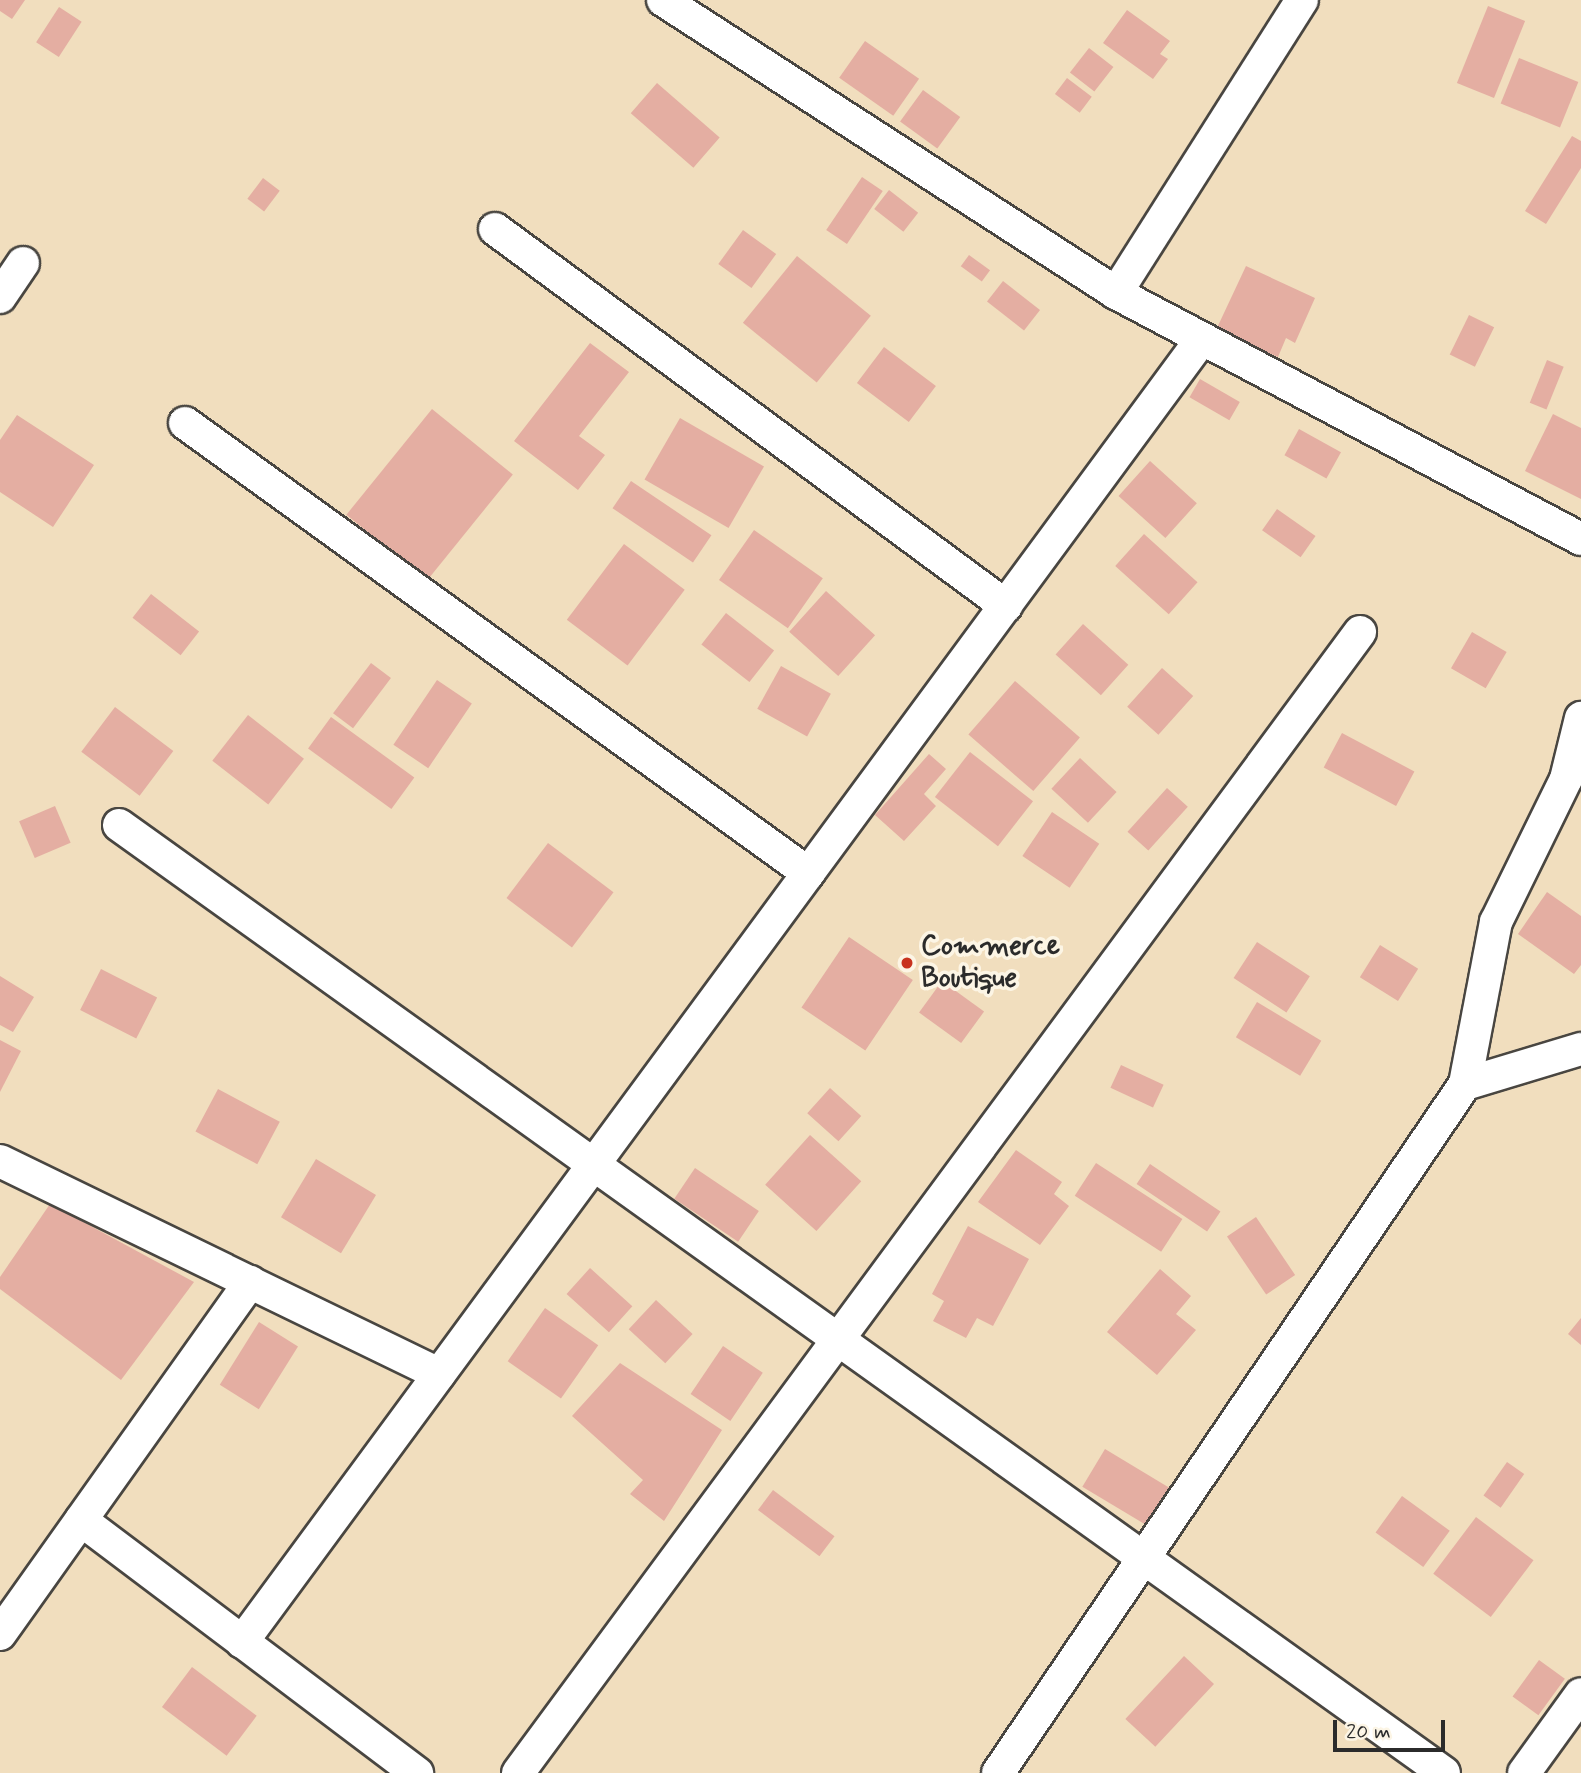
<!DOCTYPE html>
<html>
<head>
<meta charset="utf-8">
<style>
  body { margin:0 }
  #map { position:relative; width:1581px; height:1773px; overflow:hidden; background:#f1debe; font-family:Mynerve,sans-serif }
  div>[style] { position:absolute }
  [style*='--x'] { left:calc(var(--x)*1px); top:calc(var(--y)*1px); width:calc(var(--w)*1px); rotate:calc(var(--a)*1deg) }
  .building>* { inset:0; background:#e4aea2; transform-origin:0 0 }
  .roads { filter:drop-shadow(2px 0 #494641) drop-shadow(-2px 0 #494641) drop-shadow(0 2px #494641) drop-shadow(0 -2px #494641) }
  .minor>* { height:32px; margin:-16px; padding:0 16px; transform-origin:16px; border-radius:16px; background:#fff }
  .dots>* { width:19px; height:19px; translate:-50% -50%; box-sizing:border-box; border:4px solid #fcf5e5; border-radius:50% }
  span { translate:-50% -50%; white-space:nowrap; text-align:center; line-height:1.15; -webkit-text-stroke:7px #fcf5e5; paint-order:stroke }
  .poi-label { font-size:28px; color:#2b2b2b; font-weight:700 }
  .left { translate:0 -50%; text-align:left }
  .scale { position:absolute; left:1333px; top:1720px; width:112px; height:32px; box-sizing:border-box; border:4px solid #2b2b2b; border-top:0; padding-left:9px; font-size:21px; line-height:24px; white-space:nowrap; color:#2b2b2b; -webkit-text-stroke:5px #fcf5e5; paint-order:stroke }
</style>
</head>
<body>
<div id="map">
  <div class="building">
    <i style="clip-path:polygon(0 0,25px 0,12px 19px,0 11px)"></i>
    <i style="left:1488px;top:6px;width:40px;height:83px;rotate:22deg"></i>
    <i style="left:59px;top:7px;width:27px;height:42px;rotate:33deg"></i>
    <i style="clip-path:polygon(1127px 10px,1170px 41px,1160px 54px,1168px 59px,1153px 79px,1103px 43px)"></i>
    <i style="left:865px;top:41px;width:66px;height:45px;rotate:35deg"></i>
    <i style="left:1089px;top:48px;width:31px;height:31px;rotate:38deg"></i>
    <i style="left:1519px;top:58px;width:64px;height:49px;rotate:22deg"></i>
    <i style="left:1067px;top:78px;width:31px;height:20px;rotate:37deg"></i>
    <i style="left:657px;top:83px;width:83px;height:40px;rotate:41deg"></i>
    <i style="left:923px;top:90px;width:46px;height:39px;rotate:36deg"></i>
    <i style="clip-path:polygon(1572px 136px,1581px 141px,1581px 168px,1546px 224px,1525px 211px)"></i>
    <i style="left:862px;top:177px;width:25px;height:64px;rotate:34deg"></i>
    <i style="left:263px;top:178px;width:21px;height:26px;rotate:37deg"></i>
    <i style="left:889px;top:190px;width:37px;height:24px;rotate:38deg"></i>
    <i style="left:743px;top:230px;width:41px;height:42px;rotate:36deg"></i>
    <i style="left:969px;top:255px;width:26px;height:14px;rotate:36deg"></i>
    <i style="left:797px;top:256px;width:95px;height:86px;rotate:39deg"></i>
    <i style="clip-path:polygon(1246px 266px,1315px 298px,1295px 343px,1286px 338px,1278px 357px,1216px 330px)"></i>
    <i style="left:1003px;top:281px;width:47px;height:26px;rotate:38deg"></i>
    <i style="left:1469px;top:315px;width:28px;height:44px;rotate:26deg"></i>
    <i style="clip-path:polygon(590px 343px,629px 372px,579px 436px,605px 455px,578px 490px,514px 441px)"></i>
    <i style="left:884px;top:347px;width:65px;height:45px;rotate:37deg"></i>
    <i style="left:1547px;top:360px;width:18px;height:46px;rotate:22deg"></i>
    <i style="left:1200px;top:379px;width:46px;height:21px;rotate:30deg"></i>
    <i style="left:432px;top:409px;width:104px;height:136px;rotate:39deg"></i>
    <i style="clip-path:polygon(1553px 414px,1581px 428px,1581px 499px,1525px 471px)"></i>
    <i style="clip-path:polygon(17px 415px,94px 465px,53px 527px,0 492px,0 440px)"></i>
    <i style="left:680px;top:418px;width:97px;height:71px;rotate:30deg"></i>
    <i style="left:1299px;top:429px;width:48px;height:30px;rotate:29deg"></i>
    <i style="left:1150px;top:461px;width:63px;height:47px;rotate:42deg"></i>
    <i style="left:631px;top:481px;width:97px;height:33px;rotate:34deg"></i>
    <i style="left:1277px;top:509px;width:47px;height:26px;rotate:35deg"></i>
    <i style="left:754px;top:530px;width:84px;height:61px;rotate:35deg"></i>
    <i style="left:1144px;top:534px;width:72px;height:43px;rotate:42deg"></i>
    <i style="left:624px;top:544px;width:76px;height:95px;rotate:37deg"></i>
    <i style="left:826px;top:591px;width:66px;height:55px;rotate:42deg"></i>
    <i style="left:151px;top:594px;width:61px;height:30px;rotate:38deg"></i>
    <i style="left:726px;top:613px;width:61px;height:40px;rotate:38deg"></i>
    <i style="left:1083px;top:624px;width:61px;height:41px;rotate:42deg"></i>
    <i style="left:1472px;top:632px;width:40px;height:42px;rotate:30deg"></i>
    <i style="left:371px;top:663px;width:25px;height:63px;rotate:37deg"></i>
    <i style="left:781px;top:666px;width:57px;height:49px;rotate:29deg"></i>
    <i style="left:1162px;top:668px;width:42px;height:52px;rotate:42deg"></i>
    <i style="left:437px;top:680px;width:42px;height:78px;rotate:34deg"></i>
    <i style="left:1015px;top:681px;width:86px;height:71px;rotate:41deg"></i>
    <i style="left:115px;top:707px;width:73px;height:56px;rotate:37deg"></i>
    <i style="left:248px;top:715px;width:71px;height:58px;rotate:38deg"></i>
    <i style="left:331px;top:717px;width:103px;height:39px;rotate:36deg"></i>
    <i style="left:1342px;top:733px;width:82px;height:39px;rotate:28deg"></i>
    <i style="left:970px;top:752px;width:80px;height:57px;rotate:38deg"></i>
    <i style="clip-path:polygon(929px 754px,946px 769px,924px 794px,936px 806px,904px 841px,875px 815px)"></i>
    <i style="left:1080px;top:758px;width:50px;height:42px;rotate:43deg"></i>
    <i style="left:1167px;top:788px;width:28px;height:59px;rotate:42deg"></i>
    <i style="left:55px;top:806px;width:40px;height:39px;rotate:67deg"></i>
    <i style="left:1052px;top:812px;width:57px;height:53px;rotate:34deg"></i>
    <i style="left:548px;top:843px;width:82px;height:69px;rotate:37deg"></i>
    <i style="clip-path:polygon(1547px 892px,1581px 916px,1581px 965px,1574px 974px,1518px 934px)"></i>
    <i style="left:849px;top:937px;width:77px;height:85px;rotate:34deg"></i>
    <i style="left:1257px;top:942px;width:63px;height:43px;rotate:33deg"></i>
    <i style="left:1380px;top:945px;width:45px;height:38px;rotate:32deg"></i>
    <i style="left:101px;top:969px;width:63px;height:46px;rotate:27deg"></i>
    <i style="clip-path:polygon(0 976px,34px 997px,13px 1032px,0 1025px)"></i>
    <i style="left:942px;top:981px;width:52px;height:39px;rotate:36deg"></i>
    <i style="left:1257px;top:1002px;width:75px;height:41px;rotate:31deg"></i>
    <i style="clip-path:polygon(0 1040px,21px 1051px,0 1092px)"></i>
    <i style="left:1121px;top:1065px;width:47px;height:25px;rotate:25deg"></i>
    <i style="left:830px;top:1088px;width:42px;height:34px;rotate:42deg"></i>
    <i style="left:218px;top:1089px;width:70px;height:48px;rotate:28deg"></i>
    <i style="left:810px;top:1135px;width:69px;height:67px;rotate:42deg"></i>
    <i style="clip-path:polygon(1016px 1150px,1062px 1182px,1054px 1194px,1069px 1206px,1040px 1245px,978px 1202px)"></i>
    <i style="left:316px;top:1159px;width:70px;height:68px;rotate:31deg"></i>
    <i style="left:1096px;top:1163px;width:103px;height:39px;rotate:33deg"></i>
    <i style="left:1150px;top:1164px;width:85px;height:24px;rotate:34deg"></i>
    <i style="left:695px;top:1168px;width:77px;height:37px;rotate:34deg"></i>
    <i style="clip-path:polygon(50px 1204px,194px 1282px,121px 1380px,0 1289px,0 1277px)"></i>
    <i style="left:1256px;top:1217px;width:70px;height:35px;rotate:56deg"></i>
    <i style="clip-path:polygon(968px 1226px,1029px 1259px,993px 1326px,977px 1318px,966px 1338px,933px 1321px,944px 1301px,932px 1294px)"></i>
    <i style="left:590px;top:1268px;width:57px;height:35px;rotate:42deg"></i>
    <i style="clip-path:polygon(1160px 1269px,1191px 1296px,1176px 1314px,1196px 1330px,1157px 1375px,1107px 1332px)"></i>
    <i style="left:656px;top:1300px;width:50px;height:40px;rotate:43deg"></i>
    <i style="left:545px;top:1308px;width:65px;height:65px;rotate:35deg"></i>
    <i style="clip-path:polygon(1581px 1318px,1581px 1345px,1568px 1334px)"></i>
    <i style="left:259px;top:1322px;width:46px;height:74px;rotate:32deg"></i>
    <i style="left:723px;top:1346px;width:48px;height:58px;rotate:34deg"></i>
    <i style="clip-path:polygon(620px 1363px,722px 1430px,664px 1521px,630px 1494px,643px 1480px,572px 1416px)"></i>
    <i style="left:1105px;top:1449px;width:75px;height:44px;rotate:31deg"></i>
    <i style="left:1507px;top:1462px;width:21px;height:41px;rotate:35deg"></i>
    <i style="left:773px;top:1490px;width:77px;height:25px;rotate:37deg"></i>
    <i style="left:1402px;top:1496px;width:59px;height:45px;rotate:36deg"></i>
    <i style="left:1476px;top:1517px;width:72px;height:71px;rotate:37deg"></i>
    <i style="left:1184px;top:1656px;width:41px;height:86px;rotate:43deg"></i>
    <i style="left:1539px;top:1660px;width:32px;height:45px;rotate:36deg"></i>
    <i style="left:192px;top:1667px;width:81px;height:50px;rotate:37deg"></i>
  </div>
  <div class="roads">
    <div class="minor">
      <i style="--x:663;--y:0;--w:539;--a:32.89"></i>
      <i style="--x:1116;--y:293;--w:526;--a:27.88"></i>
      <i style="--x:495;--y:229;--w:635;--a:36.42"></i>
      <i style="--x:1116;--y:293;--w:347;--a:-57.6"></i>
      <i style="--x:0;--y:297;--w:41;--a:-55.9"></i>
      <i style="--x:185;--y:423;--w:769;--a:35.84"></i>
      <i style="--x:119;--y:825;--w:1629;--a:35.58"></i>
      <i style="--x:1465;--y:1084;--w:121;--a:-16.8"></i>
      <i style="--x:0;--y:1161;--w:488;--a:25.9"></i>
      <i style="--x:81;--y:1520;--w:421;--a:37"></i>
      <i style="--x:0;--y:1634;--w:432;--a:-54.6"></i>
      <i style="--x:242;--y:1642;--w:1617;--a:-53.63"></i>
      <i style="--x:518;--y:1773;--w:1418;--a:-53.57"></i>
      <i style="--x:998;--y:1773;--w:832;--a:-55.87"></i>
      <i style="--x:1465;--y:1084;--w:165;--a:-79.2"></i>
      <i style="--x:1496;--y:922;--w:159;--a:-63.9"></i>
      <i style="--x:1566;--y:779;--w:63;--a:-76.2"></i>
      <i style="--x:1524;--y:1773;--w:97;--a:-54.2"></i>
    </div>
  </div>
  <div class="dots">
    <i style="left:907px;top:963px;background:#c8321e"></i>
  </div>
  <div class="poi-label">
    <span class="left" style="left:921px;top:963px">Commerce<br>Boutique</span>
  </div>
  <div class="scale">20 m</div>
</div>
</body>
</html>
